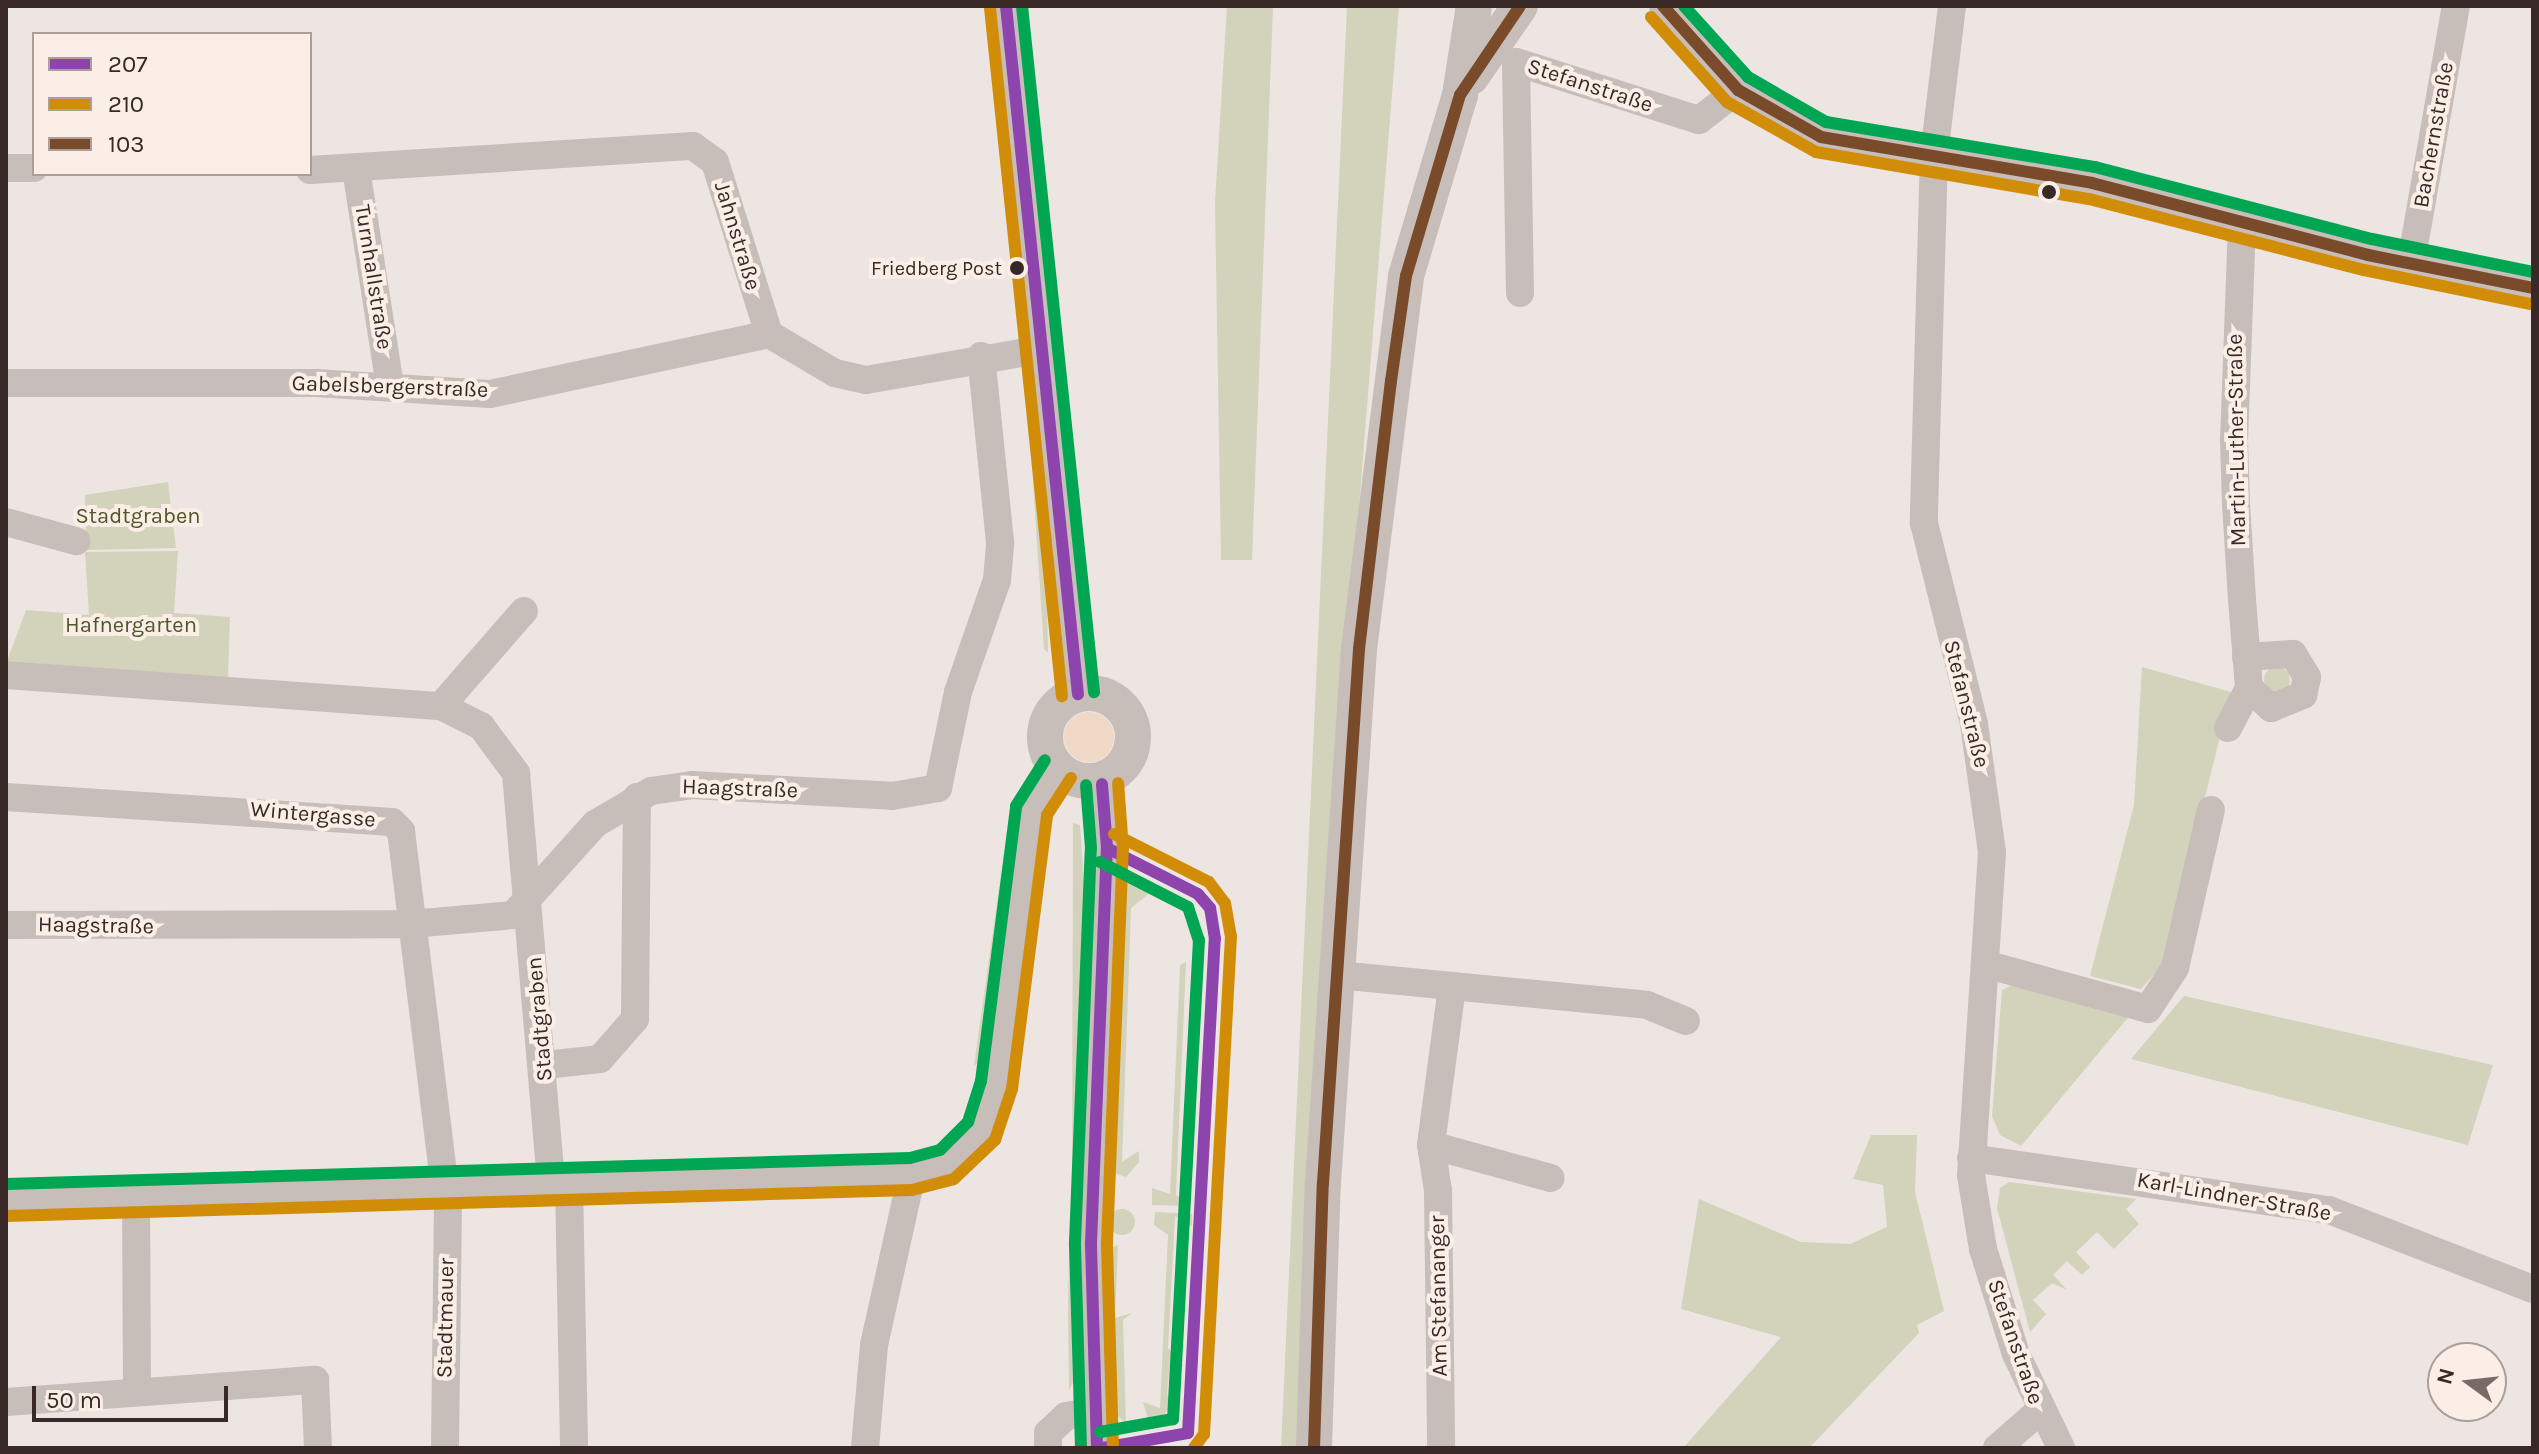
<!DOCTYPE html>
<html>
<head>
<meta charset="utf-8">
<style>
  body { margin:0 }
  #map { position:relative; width:2539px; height:1454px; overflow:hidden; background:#ede5e1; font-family:Karla,sans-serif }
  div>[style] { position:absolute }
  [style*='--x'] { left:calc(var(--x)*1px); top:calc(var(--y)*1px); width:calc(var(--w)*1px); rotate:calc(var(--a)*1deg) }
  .green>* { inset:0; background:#d3d2ba }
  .round { border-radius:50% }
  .sand>* { inset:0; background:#efd8c6 }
  .minor>* { height:28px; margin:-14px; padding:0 14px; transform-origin:14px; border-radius:14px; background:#c7bdb9 }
  .tertiary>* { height:36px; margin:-18px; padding:0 18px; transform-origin:18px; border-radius:18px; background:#c7bdb9 }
  .tertiary>.ring { margin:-18px; padding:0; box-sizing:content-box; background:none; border:36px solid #c7bdb9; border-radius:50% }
  .bus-1>* { height:12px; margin:-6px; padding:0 6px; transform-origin:6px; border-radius:6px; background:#8e44ad }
  .bus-2>* { height:12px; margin:-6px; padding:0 6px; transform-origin:6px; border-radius:6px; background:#d18d08 }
  .bus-3>* { height:12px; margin:-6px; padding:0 6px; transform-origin:6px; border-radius:6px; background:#7a4b2a }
  .bus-4>* { height:12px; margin:-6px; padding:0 6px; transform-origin:6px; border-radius:6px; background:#00a651 }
  .dots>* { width:22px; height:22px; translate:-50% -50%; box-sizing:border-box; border:4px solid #faeee7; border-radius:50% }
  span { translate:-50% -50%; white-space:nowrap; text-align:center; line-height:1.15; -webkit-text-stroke:8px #faeee7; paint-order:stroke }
  .bus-label { font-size:20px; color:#382927 }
  .right { translate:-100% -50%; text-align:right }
  .street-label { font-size:22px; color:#382927 }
  .park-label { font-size:22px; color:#4f572a }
  .frame { position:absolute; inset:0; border:8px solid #382927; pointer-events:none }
  .legend { position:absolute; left:32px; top:32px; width:280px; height:144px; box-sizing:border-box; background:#faeee7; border:2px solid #ac9f9a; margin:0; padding:10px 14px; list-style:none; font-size:24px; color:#382927 }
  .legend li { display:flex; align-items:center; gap:16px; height:40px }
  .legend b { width:40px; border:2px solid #ac9f9a }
  .north { position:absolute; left:2427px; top:1342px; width:80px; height:80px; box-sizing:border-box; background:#faeee7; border:2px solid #ac9f9a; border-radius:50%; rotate:285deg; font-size:22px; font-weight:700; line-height:32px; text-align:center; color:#382927 }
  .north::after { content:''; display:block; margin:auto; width:28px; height:36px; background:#776b68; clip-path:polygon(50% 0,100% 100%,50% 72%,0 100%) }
  .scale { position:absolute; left:32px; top:1386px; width:196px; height:36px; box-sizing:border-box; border:4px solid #382927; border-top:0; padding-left:10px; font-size:24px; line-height:28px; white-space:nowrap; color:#382927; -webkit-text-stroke:6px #faeee7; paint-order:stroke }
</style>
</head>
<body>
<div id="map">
  <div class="green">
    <i style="clip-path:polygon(1227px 6px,1273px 6px,1252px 560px,1221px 560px,1215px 202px)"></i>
    <i style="clip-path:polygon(1347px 6px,1399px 6px,1348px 646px,1299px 1448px,1281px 1448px)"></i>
    <i style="clip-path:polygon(1027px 390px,1046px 561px,1048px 653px,1044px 649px)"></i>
    <i style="clip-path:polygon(168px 482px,176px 548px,86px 550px,85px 495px)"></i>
    <i style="clip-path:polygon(178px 551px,174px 613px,230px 617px,228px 678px,7px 661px,26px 610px,89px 615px,85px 552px)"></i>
    <i class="round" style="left:2264px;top:667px;width:26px;height:26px"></i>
    <i style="clip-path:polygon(2142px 667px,2231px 692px,2164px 963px,2141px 989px,2090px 976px,2134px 805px)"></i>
    <i style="clip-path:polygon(1073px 823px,1080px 825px,1085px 898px,1072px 1230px)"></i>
    <i style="clip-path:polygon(1004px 853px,1009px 891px,987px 1054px,974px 1066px)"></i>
    <i style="clip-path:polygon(1137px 876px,1151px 892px,1131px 908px,1122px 1162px,1139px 1151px,1139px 1162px,1126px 1177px,1115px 1173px,1113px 1159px,1126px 885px)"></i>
    <i style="clip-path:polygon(1186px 962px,1176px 1195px,1190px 1206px,1152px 1205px,1152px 1188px,1170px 1194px,1180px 965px)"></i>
    <i style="clip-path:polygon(2015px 984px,2131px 1014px,2021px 1146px,2000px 1135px,1992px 1116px,2002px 990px)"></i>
    <i style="clip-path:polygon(2184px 996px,2493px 1065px,2468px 1145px,2131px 1059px)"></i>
    <i style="clip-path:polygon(1871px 1135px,1917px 1135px,1915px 1192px,1944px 1311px,1917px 1325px,1919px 1333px,1809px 1448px,1683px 1448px,1781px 1337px,1681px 1309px,1699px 1199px,1801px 1242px,1850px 1244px,1887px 1227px,1883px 1185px,1853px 1179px)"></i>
    <i style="clip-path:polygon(2009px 1182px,2136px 1199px,2126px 1209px,2139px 1224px,2114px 1249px,2097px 1232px,2076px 1252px,2090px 1267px,2082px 1275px,2067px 1261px,2053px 1275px,2067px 1290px,2052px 1283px,2033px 1300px,2046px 1314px,2030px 1332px,1997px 1208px,2000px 1188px)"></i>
    <i class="round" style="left:1109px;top:1209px;width:26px;height:26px"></i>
    <i style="clip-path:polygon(1155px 1212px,1192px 1214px,1192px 1226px,1175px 1216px,1168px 1348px,1184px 1366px,1170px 1357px,1167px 1395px,1176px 1403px,1150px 1426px,1143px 1402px,1160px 1408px,1168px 1235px,1154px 1225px)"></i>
    <i style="clip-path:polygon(1118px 1245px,1115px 1318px,1132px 1313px,1123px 1320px,1126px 1423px,1114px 1413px,1109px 1249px)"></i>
    <i style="clip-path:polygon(1069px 1252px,1073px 1382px,1069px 1391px,1068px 1310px)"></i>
  </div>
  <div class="sand">
    <i class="round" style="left:1064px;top:712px;width:50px;height:50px"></i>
  </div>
  <div class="minor">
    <i style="--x:1663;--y:6;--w:113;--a:48.2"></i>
    <i style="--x:1738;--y:90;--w:95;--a:29.5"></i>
    <i style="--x:1821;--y:137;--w:275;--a:9.6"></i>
    <i style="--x:2092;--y:183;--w:285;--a:14.6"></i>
    <i style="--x:2368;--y:255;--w:168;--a:11.3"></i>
    <i style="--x:1952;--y:6;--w:149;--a:96.9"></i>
    <i style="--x:1934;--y:154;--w:369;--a:91.6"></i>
    <i style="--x:1924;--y:523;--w:207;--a:76"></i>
    <i style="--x:1974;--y:724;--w:129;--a:82"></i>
    <i style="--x:1992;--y:852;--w:324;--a:93.7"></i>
    <i style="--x:1971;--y:1175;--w:75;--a:80.8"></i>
    <i style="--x:1983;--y:1249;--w:110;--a:72.6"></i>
    <i style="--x:2016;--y:1354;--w:104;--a:64.4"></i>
    <i style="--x:6;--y:168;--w:28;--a:0"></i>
    <i style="--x:356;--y:169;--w:220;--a:81.1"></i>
    <i style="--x:310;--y:170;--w:384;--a:-3.6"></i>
    <i style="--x:693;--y:146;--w:27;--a:36"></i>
    <i style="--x:715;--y:162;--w:180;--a:72.6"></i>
    <i style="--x:769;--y:334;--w:77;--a:30.6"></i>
    <i style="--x:835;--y:373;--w:32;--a:13"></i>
    <i style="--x:866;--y:380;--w:180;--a:-9.9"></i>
    <i style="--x:2242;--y:223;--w:217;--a:92.1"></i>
    <i style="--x:2234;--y:440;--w:64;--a:88.2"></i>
    <i style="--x:2236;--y:504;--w:95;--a:86.4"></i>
    <i style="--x:2242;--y:599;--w:77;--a:85.5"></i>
    <i style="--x:2248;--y:676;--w:12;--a:85"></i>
    <i style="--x:2249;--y:688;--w:30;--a:42"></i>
    <i style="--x:2271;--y:708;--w:35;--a:-22"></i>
    <i style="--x:2303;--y:695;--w:18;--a:-77"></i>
    <i style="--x:2307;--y:677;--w:27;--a:-121"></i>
    <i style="--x:2293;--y:654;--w:47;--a:176.3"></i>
    <i style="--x:2411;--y:263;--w:261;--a:-80.1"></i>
    <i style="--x:1520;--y:293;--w:231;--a:-91"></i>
    <i style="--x:1516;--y:62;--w:192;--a:17.6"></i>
    <i style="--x:1699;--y:120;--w:49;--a:-37.6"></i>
    <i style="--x:6;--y:383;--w:310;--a:0"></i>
    <i style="--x:316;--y:383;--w:174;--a:3.6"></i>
    <i style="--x:490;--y:394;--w:285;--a:-12.1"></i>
    <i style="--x:6;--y:522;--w:73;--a:15.2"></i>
    <i style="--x:6;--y:675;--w:436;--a:4.1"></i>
    <i style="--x:441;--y:706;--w:45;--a:26.6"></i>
    <i style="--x:481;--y:726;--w:59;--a:53.3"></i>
    <i style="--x:516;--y:773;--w:412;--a:85.1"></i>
    <i style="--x:441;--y:706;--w:126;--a:-48.9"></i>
    <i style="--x:2228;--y:728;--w:45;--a:-62.3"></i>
    <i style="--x:6;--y:797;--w:387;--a:3.7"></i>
    <i style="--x:392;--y:822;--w:13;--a:45"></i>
    <i style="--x:401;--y:831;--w:361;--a:83"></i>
    <i style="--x:6;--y:925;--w:405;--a:-0.1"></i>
    <i style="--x:411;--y:924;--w:102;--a:-5"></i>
    <i style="--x:513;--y:915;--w:122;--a:-48"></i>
    <i style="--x:595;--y:824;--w:65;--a:-30.5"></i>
    <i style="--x:651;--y:791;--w:41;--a:-8.3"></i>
    <i style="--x:692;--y:785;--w:200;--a:3.1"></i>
    <i style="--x:892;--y:796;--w:47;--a:-9.9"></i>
    <i style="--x:938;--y:788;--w:98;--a:-78.2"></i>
    <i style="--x:958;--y:692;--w:119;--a:-70.8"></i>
    <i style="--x:997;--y:580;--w:38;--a:-85"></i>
    <i style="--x:1000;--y:542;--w:187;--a:-95.8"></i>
    <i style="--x:1985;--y:964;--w:169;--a:15.4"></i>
    <i style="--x:2148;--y:1009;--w:49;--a:-56.6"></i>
    <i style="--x:2175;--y:968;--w:162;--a:-77.2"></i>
    <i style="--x:1338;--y:975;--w:310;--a:5.5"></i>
    <i style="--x:1647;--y:1005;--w:42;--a:22.3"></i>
    <i style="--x:1452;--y:987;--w:159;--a:97.6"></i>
    <i style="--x:1431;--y:1145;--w:124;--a:15.4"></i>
    <i style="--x:544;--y:1065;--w:56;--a:-6.1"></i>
    <i style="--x:600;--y:1059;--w:53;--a:-48.8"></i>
    <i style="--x:635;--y:1019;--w:222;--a:-89.5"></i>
    <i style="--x:1431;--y:1145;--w:47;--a:81.3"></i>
    <i style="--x:1438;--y:1191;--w:257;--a:89.3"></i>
    <i style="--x:1971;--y:1158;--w:362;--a:8.3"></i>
    <i style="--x:2329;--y:1210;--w:219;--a:21.2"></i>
    <i style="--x:569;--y:1184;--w:264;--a:88.9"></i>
    <i style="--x:136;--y:1198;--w:194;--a:89.7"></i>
    <i style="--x:6;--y:1200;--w:906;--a:-1.64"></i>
    <i style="--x:912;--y:1174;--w:37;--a:-16"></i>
    <i style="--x:948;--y:1164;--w:47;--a:-44.1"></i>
    <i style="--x:982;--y:1131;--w:49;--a:-72.3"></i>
    <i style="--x:997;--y:1084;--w:277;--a:-82.7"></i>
    <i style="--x:1032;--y:809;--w:48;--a:-57"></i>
    <i style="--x:6;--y:1402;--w:310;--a:-4.1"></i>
    <i style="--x:315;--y:1380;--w:68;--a:87.5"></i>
    <i style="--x:445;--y:1448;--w:259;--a:-89.3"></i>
    <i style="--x:865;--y:1448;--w:103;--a:-85"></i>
    <i style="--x:874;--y:1345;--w:175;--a:-77.5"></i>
    <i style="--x:1048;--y:1448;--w:15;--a:-90"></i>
    <i style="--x:1048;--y:1433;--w:25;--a:-43"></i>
    <i style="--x:1066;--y:1416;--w:29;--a:-10"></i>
    <i style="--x:1997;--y:1448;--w:55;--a:-41.3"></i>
  </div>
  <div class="tertiary">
    <i style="--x:1006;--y:6;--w:692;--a:84.03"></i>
    <i style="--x:1471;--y:77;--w:86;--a:-55.4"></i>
    <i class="ring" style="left:1045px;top:693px;width:52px;height:52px"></i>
    <i style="--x:1097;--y:1448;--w:205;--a:-91.7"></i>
    <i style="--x:1091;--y:1243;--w:395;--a:-87.7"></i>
    <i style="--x:1107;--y:848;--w:68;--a:-95"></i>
    <i style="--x:1314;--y:1448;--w:265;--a:-88.1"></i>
    <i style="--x:1323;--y:1183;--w:535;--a:-86.14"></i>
    <i style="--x:1359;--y:649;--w:376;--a:-82.8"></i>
    <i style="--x:1406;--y:276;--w:189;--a:-73.4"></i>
    <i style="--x:1460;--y:95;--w:90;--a:-81.1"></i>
  </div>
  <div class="bus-1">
    <i style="--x:1006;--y:6;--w:692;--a:84.03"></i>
    <i style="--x:1097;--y:1448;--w:205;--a:-91.7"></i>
    <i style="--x:1091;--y:1243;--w:395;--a:-87.7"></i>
    <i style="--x:1107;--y:848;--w:64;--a:-94.5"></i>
    <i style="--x:1103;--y:1448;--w:86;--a:-10"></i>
    <i style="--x:1188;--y:1433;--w:495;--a:-86.9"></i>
    <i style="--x:1215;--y:939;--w:31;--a:-99"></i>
    <i style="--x:1210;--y:908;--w:18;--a:-131"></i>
    <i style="--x:1198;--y:894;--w:102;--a:-153.2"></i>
  </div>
  <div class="bus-2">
    <i style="--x:990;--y:8;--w:692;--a:84.03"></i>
    <i style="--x:1651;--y:17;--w:114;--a:48.2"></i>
    <i style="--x:1727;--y:102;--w:102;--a:29.3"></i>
    <i style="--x:1816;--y:152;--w:277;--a:9.8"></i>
    <i style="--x:2089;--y:199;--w:284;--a:14.5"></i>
    <i style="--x:2364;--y:270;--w:169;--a:11.6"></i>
    <i style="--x:1114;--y:834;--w:106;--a:26.8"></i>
    <i style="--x:1209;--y:882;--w:26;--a:53"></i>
    <i style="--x:1225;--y:903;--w:34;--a:80"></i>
    <i style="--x:1231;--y:936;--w:499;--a:93.1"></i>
    <i style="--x:1204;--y:1434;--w:17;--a:126"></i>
    <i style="--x:6;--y:1216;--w:906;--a:-1.64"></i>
    <i style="--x:912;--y:1190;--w:43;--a:-14.7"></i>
    <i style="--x:954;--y:1179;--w:57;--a:-43.6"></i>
    <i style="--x:995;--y:1140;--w:54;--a:-71.6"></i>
    <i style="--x:1012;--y:1089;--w:276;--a:-82.7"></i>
    <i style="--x:1047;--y:815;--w:44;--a:-57"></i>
    <i style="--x:1113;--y:1448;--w:205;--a:-91.7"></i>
    <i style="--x:1107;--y:1243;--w:394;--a:-87.7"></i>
    <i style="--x:1123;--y:849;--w:66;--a:-94.3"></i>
  </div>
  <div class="bus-3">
    <i style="--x:1663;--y:6;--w:113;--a:48.2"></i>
    <i style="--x:1738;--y:90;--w:95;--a:29.5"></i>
    <i style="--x:1821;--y:137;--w:275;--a:9.6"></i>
    <i style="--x:2092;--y:183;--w:285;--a:14.6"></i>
    <i style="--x:2368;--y:255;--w:168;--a:11.3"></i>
    <i style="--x:1314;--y:1448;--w:265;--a:-88.1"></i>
    <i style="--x:1323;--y:1183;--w:535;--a:-86.14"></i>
    <i style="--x:1359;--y:649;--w:270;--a:-83.2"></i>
    <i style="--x:1391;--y:381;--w:106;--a:-81.9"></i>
    <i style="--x:1406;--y:276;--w:189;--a:-73.4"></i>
    <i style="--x:1460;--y:95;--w:107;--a:-56"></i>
  </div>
  <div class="bus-4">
    <i style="--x:1022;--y:6;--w:690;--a:84.01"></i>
    <i style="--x:1684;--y:6;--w:96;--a:48"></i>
    <i style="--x:1748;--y:77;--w:90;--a:30"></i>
    <i style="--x:1826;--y:122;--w:273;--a:9.5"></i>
    <i style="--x:2095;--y:167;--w:286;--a:14.6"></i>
    <i style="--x:2372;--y:239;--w:164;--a:11.6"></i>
    <i style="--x:1100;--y:862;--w:99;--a:27.1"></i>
    <i style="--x:1188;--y:907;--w:35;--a:72"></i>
    <i style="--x:1199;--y:940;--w:480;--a:93.1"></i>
    <i style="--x:1173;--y:1419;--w:74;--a:169.9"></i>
    <i style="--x:6;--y:1184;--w:904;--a:-1.65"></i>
    <i style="--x:910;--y:1158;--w:31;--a:-15"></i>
    <i style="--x:940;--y:1150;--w:40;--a:-45"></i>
    <i style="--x:968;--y:1122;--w:43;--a:-72.4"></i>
    <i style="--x:981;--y:1081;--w:277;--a:-82.7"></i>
    <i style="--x:1016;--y:806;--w:54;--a:-57.8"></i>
    <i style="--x:1081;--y:1448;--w:206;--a:-91.7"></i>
    <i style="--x:1075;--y:1242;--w:394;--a:-87.7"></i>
    <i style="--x:1091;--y:848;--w:63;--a:-94.5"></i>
  </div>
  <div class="dots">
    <i style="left:2049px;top:192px;background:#382927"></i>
    <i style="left:1017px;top:268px;background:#382927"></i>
  </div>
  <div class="bus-label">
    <span class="right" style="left:1002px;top:268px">Friedberg Post</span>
  </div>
  <div class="street-label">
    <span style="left:1590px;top:86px;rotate:18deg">Stefanstraße</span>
    <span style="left:2434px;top:135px;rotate:-80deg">Bachernstraße</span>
    <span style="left:737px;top:236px;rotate:73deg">Jahnstraße</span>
    <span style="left:373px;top:277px;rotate:81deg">Turnhallstraße</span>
    <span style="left:390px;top:387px;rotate:2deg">Gabelsbergerstraße</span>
    <span style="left:2237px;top:440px;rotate:-91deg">Martin-Luther-Straße</span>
    <span style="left:1966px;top:704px;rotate:76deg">Stefanstraße</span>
    <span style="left:740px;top:789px;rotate:2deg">Haagstraße</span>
    <span style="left:313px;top:815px;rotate:5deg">Wintergasse</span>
    <span style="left:96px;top:926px;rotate:1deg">Haagstraße</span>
    <span style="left:540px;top:1019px;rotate:-95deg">Stadtgraben</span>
    <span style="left:2234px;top:1197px;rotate:10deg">Karl-Lindner-Straße</span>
    <span style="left:1439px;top:1296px;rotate:-91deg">Am Stefananger</span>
    <span style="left:446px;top:1318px;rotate:-89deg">Stadtmauer</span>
    <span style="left:2015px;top:1342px;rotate:71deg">Stefanstraße</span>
  </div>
  <div class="park-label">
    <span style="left:138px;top:517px">Stadtgraben</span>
    <span style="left:131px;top:626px">Hafnergarten</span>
  </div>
  <div class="frame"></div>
  <ul class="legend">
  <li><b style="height:10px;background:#8e44ad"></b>207</li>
  <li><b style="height:10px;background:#d18d08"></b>210</li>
  <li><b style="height:10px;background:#7a4b2a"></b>103</li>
  </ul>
  <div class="north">N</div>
  <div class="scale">50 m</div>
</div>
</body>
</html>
